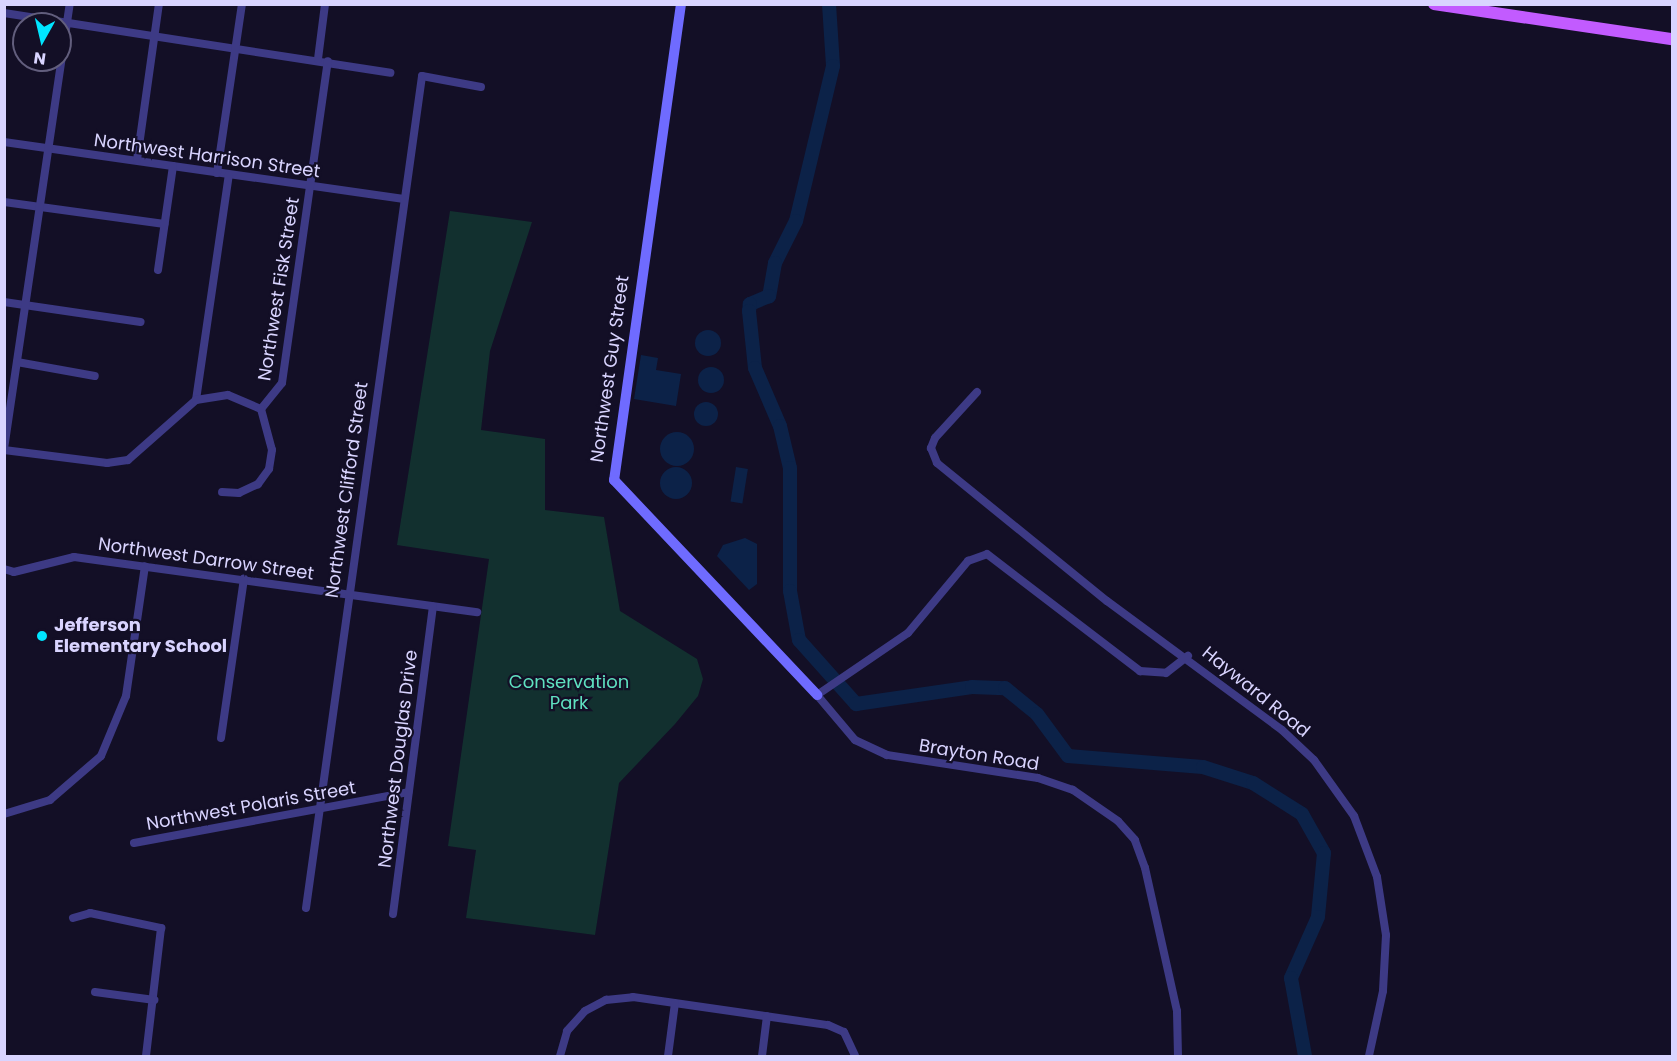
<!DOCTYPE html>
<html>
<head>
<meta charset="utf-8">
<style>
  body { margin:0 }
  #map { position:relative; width:1677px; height:1061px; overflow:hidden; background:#130f26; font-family:Poppins,sans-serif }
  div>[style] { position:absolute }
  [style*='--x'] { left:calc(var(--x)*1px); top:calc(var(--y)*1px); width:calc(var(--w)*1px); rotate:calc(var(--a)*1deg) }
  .green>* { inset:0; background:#12302f }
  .water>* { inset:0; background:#0c2248; transform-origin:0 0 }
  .round { border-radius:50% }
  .river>* { height:14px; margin:-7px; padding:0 7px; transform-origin:7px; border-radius:7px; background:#0c2248 }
  .street>* { height:8px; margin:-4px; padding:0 4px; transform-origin:4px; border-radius:4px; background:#3d3a85 }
  .secondary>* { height:10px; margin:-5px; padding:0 5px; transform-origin:5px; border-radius:5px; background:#6f6bff }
  .primary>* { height:12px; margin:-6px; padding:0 6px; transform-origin:6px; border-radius:6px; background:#c25bff }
  .dots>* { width:16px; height:16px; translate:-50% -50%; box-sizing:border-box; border:3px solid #130f26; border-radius:50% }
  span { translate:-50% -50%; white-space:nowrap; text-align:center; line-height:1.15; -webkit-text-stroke:4.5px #130f26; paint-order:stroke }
  .street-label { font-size:18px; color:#d9d4ff }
  .poi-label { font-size:18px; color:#d9d4ff; font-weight:700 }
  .left { translate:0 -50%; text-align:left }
  .park-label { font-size:18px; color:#5fe0c0 }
  .frame { position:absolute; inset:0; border:6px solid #d9d4ff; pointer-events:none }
  .north { position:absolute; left:12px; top:12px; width:60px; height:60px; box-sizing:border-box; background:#130f26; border:2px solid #625e7d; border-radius:50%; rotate:188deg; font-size:16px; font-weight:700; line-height:24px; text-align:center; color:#d9d4ff }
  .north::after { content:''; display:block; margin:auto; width:21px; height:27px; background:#00e5ff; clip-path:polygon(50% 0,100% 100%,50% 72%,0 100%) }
</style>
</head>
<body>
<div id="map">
  <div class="green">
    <i style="clip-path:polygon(450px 211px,532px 222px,490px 351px,481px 430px,545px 439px,545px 510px,604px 517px,620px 611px,697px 659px,703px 679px,698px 696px,675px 724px,619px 783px,595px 935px,466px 918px,476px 850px,448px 846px,489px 559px,397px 545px)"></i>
  </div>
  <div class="water">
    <i class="round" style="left:695px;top:330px;width:26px;height:26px"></i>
    <i style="clip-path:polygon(641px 355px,658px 358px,656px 370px,681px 374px,676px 406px,634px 399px)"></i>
    <i class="round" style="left:698px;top:367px;width:26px;height:26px"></i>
    <i class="round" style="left:694px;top:402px;width:24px;height:24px"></i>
    <i class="round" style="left:660px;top:432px;width:34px;height:34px"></i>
    <i style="left:736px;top:467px;width:12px;height:35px;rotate:9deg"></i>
    <i class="round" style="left:660px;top:467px;width:32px;height:32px"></i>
    <i style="clip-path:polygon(745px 538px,757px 544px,757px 584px,749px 590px,717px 556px,723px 545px)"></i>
  </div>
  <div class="river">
    <i style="--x:829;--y:4;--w:62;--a:86.3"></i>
    <i style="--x:833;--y:66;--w:159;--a:103.4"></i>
    <i style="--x:796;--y:221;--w:47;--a:116.6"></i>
    <i style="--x:775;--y:263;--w:34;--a:100"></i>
    <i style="--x:769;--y:296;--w:21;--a:157"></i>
    <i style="--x:750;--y:304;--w:7;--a:98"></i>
    <i style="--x:749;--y:311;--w:57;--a:84"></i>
    <i style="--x:755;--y:368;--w:63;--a:66.7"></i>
    <i style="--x:780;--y:426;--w:43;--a:76.6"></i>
    <i style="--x:790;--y:468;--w:123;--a:90"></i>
    <i style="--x:790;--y:591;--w:50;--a:79.6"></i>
    <i style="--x:799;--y:640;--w:86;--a:48.3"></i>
    <i style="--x:856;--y:704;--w:117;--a:-8.3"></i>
    <i style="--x:972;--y:687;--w:33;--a:2"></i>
    <i style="--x:1005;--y:688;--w:41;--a:39.1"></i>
    <i style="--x:1037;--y:714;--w:52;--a:53.6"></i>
    <i style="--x:1068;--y:756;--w:135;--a:4.7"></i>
    <i style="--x:1203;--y:767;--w:52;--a:17.7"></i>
    <i style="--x:1253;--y:783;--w:58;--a:32.3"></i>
    <i style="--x:1302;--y:814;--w:45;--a:60.6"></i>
    <i style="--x:1324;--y:853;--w:64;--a:95.4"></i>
    <i style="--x:1318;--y:917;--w:67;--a:113.9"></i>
    <i style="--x:1291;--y:978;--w:79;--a:79.8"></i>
  </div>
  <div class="street">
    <i style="--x:4;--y:13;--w:391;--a:8.8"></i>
    <i style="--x:318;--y:59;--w:55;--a:-82.7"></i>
    <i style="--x:4;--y:142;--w:404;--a:8.1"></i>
    <i style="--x:137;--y:160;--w:158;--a:-82"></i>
    <i style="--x:217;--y:173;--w:171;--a:-81.6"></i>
    <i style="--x:4;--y:202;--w:162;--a:7.8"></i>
    <i style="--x:158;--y:270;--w:105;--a:-81.8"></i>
    <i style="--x:4;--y:302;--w:138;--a:8.3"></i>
    <i style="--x:17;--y:362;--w:79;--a:10.2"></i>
    <i style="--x:977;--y:392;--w:62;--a:132.4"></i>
    <i style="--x:935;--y:438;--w:11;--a:112"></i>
    <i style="--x:931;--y:448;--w:16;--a:68"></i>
    <i style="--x:937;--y:463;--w:219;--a:39.1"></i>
    <i style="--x:1107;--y:601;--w:217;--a:36.4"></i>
    <i style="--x:1282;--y:730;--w:44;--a:43.2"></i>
    <i style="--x:1314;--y:760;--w:69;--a:54.5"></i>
    <i style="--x:1354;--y:816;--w:65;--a:69.3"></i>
    <i style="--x:1377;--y:877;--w:59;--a:81.2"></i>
    <i style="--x:1386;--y:935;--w:56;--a:93.1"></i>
    <i style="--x:1383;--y:991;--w:66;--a:102.2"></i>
    <i style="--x:196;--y:400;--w:227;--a:-81.7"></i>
    <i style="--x:261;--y:409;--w:33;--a:-51"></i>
    <i style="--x:282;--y:383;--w:325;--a:-81.9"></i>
    <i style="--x:4;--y:449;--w:450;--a:-81.6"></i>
    <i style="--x:4;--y:450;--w:104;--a:7.2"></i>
    <i style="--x:107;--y:463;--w:21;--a:-8"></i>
    <i style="--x:128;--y:460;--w:91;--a:-41.4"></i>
    <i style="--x:196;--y:400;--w:32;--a:-9"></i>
    <i style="--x:228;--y:395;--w:36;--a:23"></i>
    <i style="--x:261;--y:409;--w:42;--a:75"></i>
    <i style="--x:272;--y:450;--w:19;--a:99"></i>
    <i style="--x:269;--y:469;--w:19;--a:126"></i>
    <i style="--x:258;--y:484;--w:21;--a:155"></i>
    <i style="--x:239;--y:493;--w:17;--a:-177"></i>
    <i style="--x:4;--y:569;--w:10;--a:17"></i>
    <i style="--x:14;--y:572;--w:62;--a:-14"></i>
    <i style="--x:74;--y:557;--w:407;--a:7.8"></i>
    <i style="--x:221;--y:738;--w:161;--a:-81.8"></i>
    <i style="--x:4;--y:814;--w:48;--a:-16.9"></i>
    <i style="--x:50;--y:800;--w:67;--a:-40.8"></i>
    <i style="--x:101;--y:756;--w:65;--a:-67.4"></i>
    <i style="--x:126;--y:696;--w:131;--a:-81.7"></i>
    <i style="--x:134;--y:843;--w:279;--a:-10.5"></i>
    <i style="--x:306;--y:908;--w:840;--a:-82.06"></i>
    <i style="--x:422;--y:76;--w:60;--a:10.6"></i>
    <i style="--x:393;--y:914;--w:310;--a:-82.6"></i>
    <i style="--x:73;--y:918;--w:18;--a:-16"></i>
    <i style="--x:90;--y:913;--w:73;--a:11.9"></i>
    <i style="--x:161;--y:928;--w:129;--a:96.7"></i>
    <i style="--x:95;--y:992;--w:60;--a:7.7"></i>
    <i style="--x:560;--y:1056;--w:26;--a:-74"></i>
    <i style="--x:567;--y:1031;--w:27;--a:-48"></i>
    <i style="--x:585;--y:1011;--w:24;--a:-28"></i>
    <i style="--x:606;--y:1000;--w:27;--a:-6"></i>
    <i style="--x:633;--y:997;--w:197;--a:8.2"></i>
    <i style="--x:828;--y:1025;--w:17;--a:24"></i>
    <i style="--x:844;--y:1032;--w:26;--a:65"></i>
    <i style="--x:668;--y:1056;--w:53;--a:-82.5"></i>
    <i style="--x:762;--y:1056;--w:40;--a:-82.9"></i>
    <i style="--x:1178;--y:1056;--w:45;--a:-91.3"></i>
    <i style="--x:1177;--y:1011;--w:147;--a:-102.6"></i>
    <i style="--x:1145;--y:868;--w:30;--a:-110"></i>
    <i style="--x:1135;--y:840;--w:25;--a:-132"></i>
    <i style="--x:1118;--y:821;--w:55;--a:-145.4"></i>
    <i style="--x:1073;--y:790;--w:37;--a:-161"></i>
    <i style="--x:1038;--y:778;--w:153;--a:-171.3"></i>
    <i style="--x:887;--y:755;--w:35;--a:-155"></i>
    <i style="--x:855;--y:740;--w:59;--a:-130.2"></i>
    <i style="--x:817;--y:695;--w:110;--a:-34.3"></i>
    <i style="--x:908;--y:633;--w:94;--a:-50.2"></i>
    <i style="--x:968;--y:561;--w:20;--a:-20"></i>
    <i style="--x:987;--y:554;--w:193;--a:37.4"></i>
    <i style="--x:1140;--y:671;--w:26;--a:4"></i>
    <i style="--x:1166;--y:673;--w:28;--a:-38"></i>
  </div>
  <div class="secondary">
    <i style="--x:681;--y:4;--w:481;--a:98"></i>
    <i style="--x:614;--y:480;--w:296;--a:46.6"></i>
  </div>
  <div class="primary">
    <i style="--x:1434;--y:4;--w:241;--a:8.4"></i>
  </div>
  <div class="dots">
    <i style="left:42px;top:636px;background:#00e5ff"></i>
  </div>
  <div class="street-label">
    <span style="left:207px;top:156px;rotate:8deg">Northwest Harrison Street</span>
    <span style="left:279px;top:289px;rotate:-81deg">Northwest Fisk Street</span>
    <span style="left:610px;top:369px;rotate:-82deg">Northwest Guy Street</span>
    <span style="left:347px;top:490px;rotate:-82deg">Northwest Clifford Street</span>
    <span style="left:206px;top:559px;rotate:8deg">Northwest Darrow Street</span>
    <span style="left:1256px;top:692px;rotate:39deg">Hayward Road</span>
    <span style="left:979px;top:755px;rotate:9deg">Brayton Road</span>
    <span style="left:398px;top:759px;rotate:-83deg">Northwest Douglas Drive</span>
    <span style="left:251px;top:806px;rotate:-10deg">Northwest Polaris Street</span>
  </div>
  <div class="poi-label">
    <span class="left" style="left:54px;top:636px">Jefferson<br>Elementary School</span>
  </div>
  <div class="park-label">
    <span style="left:569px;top:693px">Conservation<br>Park</span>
  </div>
  <div class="frame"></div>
  <div class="north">N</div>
</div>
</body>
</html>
